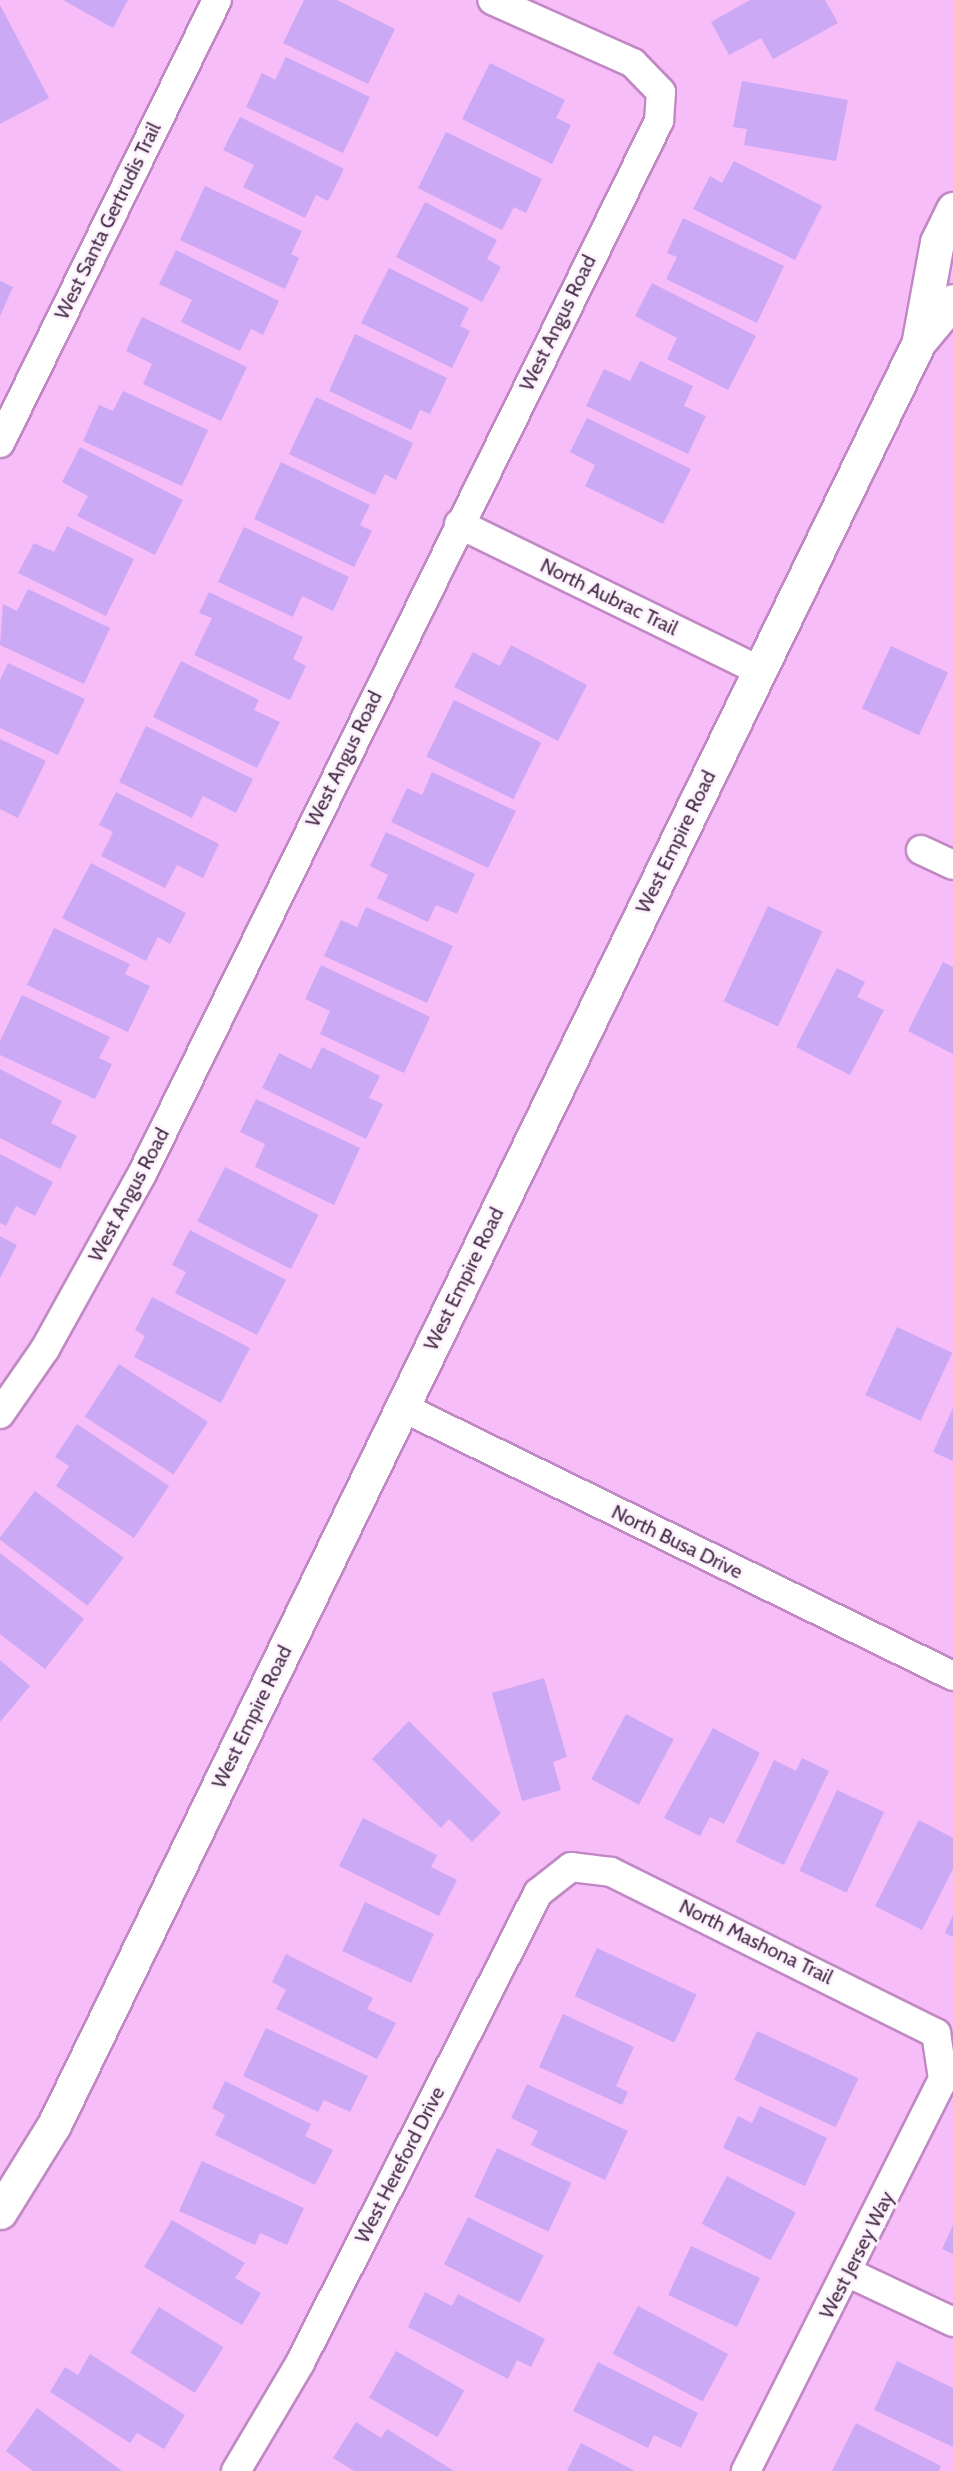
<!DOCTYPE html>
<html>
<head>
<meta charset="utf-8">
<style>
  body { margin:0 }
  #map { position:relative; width:953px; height:2471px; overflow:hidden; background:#f7bdf9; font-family:Cabin,sans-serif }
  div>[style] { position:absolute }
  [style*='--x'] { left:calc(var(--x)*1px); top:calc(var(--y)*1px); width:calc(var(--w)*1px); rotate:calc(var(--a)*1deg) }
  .building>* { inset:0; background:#cba9f4; transform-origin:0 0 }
  .roads { filter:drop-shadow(2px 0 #c089c3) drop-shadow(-2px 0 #c089c3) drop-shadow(0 2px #c089c3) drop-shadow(0 -2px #c089c3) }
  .minor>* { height:28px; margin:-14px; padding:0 14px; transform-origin:14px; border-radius:14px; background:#fff }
  .tertiary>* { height:33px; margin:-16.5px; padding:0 16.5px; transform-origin:16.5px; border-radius:16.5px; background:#fff }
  span { translate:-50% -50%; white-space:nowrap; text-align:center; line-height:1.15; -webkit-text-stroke:5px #fdf1fd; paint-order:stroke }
  .street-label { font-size:20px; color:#442d45 }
</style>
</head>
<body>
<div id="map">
  <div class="building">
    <i style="clip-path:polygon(63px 0,128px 0,113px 28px)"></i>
    <i style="clip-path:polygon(304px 0,337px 0,395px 29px,368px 84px,283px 43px)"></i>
    <i style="clip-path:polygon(750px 0,825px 0,838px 23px,773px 59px,761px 38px,729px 55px,711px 22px)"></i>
    <i style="clip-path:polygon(0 5px,49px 98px,0 124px)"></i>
    <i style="clip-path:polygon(286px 57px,370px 97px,343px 153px,246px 107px,262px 73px,275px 80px)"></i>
    <i style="clip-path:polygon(490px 63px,565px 100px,556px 118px,571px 125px,552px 164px,462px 119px)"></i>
    <i style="clip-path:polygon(742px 81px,848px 100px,836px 161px,744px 145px,747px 129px,733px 127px)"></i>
    <i style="clip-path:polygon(240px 117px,344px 169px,328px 201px,316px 195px,305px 218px,243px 187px,254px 165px,223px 150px)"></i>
    <i style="clip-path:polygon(446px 132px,542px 179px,526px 213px,514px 207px,502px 230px,418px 188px)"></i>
    <i style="clip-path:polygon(734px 161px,822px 206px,795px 260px,693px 209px,710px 176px,722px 183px)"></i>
    <i style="clip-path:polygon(205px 186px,302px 231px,291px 254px,299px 258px,285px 289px,180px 240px)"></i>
    <i style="clip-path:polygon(425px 202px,497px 240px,487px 259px,501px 267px,482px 302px,396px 257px)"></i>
    <i style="clip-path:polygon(683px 218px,784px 266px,757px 323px,666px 279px,677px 257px,667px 253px)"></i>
    <i style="clip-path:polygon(176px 250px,279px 301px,263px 335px,251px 329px,240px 351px,181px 322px,192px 300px,159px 284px)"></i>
    <i style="clip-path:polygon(389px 268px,469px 308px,460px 326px,470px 331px,452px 368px,361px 323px)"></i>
    <i style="clip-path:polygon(0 281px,13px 287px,0 316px)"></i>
    <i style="clip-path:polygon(652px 283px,756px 336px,728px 390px,667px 359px,677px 338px,635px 316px)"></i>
    <i style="clip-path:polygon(142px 317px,247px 367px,221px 421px,143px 384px,152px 364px,126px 351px)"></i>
    <i style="clip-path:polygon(355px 334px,447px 378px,430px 414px,420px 410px,411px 430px,329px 391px)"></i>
    <i style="clip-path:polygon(640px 361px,693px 386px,684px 406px,706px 416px,688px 454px,586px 406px,604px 369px,630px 381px)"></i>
    <i style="clip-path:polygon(123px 391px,208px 430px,182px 486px,83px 441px,99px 405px,113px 411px)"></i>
    <i style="clip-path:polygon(316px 397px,413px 443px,396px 480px,385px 474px,375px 495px,289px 454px)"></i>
    <i style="clip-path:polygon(587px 418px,691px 469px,663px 524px,585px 486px,595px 465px,570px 452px)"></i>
    <i style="clip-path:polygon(80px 447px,183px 500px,155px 555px,77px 516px,88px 496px,62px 482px)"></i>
    <i style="clip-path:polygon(281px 462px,370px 505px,360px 525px,372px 531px,354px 567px,254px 519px)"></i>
    <i style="clip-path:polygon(67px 526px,134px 559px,106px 616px,18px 573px,34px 543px,54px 552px)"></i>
    <i style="clip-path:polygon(244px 527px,349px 577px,333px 611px,302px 596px,293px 617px,218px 582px)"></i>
    <i style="clip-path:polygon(28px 589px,110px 628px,84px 684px,0 645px,3px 604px,17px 611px)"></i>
    <i style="clip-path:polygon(209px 592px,303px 637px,293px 659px,306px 666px,290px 700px,194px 655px,212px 618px,199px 613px)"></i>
    <i style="clip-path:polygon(511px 645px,587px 685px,558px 741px,454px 687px,473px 652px,500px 666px)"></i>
    <i style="left:891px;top:646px;width:63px;height:69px;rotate:25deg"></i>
    <i style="clip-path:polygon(181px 661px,259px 700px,254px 710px,280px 722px,257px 768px,153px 717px)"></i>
    <i style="clip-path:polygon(8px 663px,85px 699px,58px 755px,0 728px,0 680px)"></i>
    <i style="left:454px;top:700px;width:97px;height:63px;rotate:26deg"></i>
    <i style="clip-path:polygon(146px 726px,253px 779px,236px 813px,203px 796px,192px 818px,119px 782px)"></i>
    <i style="clip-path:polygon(0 739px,46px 761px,18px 818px,0 809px)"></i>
    <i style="clip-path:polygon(432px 772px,516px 811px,488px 868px,391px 822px,407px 788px,422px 795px)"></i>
    <i style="clip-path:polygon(116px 792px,219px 844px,203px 878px,177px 865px,165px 888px,101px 856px,113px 832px,99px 825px)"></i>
    <i style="clip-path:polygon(386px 832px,475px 874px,457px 914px,436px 905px,428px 922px,377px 898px,388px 875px,370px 866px)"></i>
    <i style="clip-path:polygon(91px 863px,186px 913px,170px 944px,158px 937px,146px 961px,62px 918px)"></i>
    <i style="left:768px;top:906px;width:60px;height:105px;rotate:25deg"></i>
    <i style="clip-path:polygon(366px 907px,453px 946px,427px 1003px,324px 956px,341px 920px,357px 927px)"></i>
    <i style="clip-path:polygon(54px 928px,130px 964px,125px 974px,150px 986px,128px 1032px,27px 985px)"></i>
    <i style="clip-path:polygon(943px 962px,953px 967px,953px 1054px,908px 1031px)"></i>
    <i style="clip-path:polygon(321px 965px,430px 1017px,404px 1073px,320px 1034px,330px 1011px,305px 999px)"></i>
    <i style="clip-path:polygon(837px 968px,865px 982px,857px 997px,884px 1010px,850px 1075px,796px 1047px)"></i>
    <i style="clip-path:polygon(22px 995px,110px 1037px,99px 1058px,112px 1064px,95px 1099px,0 1055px,0 1041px)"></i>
    <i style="clip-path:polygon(322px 1047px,380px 1076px,369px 1098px,383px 1104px,366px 1139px,262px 1088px,279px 1053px,311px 1069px)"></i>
    <i style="clip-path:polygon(0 1069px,62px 1101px,51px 1123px,77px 1136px,60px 1169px,0 1138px)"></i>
    <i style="clip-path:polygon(256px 1099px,360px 1148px,334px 1205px,255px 1167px,265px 1144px,240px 1132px)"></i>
    <i style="clip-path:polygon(0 1154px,53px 1182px,35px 1216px,16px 1206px,6px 1226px,0 1223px)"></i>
    <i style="left:225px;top:1167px;width:105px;height:61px;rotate:27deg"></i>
    <i style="clip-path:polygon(190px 1230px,286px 1280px,257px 1335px,175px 1293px,186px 1272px,172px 1265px)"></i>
    <i style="clip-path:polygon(0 1236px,17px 1245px,0 1278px)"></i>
    <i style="clip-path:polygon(152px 1297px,250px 1348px,221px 1403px,134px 1357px,145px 1336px,135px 1330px)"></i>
    <i style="left:897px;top:1327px;width:61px;height:75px;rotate:25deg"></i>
    <i style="left:119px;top:1364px;width:106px;height:63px;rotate:33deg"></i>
    <i style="clip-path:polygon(953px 1408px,953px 1461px,933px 1452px)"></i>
    <i style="clip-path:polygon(77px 1424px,169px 1486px,134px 1538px,56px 1486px,69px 1466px,55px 1457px)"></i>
    <i style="left:35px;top:1491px;width:111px;height:60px;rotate:37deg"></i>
    <i style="clip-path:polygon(0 1553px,84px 1619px,45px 1669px,0 1634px)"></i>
    <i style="clip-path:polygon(0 1660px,30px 1686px,0 1722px)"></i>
    <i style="clip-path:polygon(544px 1678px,567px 1757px,553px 1762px,561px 1790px,522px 1801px,492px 1693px)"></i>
    <i style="left:626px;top:1714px;width:54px;height:74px;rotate:28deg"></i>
    <i style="clip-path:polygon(409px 1721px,501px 1813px,472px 1842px,449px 1819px,441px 1828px,372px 1759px)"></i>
    <i style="clip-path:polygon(713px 1728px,760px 1753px,724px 1824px,710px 1817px,700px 1836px,664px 1818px)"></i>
    <i style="clip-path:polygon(802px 1758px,829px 1771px,784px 1865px,736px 1842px,774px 1760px,796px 1771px)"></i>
    <i style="left:837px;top:1790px;width:52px;height:89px;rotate:25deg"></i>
    <i style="clip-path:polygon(363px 1818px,437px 1855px,431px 1867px,457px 1880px,439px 1916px,339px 1866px)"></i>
    <i style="clip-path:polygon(919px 1820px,953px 1838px,953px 1869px,922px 1930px,875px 1906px)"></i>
    <i style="left:365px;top:1902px;width:76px;height:54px;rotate:25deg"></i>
    <i style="clip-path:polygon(953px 1915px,953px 1937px,945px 1933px)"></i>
    <i style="left:597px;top:1948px;width:110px;height:53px;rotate:25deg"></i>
    <i style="clip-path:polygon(286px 1954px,373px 1998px,367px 2009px,396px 2023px,377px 2059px,276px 2009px,286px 1990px,272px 1982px)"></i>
    <i style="clip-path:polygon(563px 2014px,634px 2047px,616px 2086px,628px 2092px,622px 2105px,539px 2067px)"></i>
    <i style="clip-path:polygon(266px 2028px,368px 2076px,350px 2112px,324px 2100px,318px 2112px,243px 2076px)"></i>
    <i style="left:757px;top:2031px;width:112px;height:54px;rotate:25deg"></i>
    <i style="clip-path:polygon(225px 2081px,311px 2124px,305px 2136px,333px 2150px,315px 2185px,215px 2135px,225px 2115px,212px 2108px)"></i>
    <i style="clip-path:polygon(527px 2084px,628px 2131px,605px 2180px,531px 2145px,538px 2131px,511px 2118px)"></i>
    <i style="clip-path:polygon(760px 2106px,827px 2138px,805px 2186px,723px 2148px,738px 2116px,752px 2123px)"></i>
    <i style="left:497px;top:2148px;width:82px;height:54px;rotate:25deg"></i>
    <i style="clip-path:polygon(202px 2161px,304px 2208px,287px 2245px,260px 2233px,255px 2245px,179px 2211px)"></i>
    <i style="left:727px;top:2176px;width:78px;height:54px;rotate:28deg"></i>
    <i style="left:468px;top:2217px;width:85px;height:53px;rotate:27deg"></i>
    <i style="clip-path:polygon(172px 2220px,245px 2263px,235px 2278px,261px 2293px,242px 2325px,144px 2267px)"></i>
    <i style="clip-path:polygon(953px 2225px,953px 2254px,942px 2249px)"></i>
    <i style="left:691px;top:2246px;width:76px;height:54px;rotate:25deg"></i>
    <i style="clip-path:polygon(425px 2292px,452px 2306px,458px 2294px,545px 2339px,531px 2367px,517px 2360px,508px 2379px,408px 2327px)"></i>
    <i style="left:638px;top:2306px;width:102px;height:54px;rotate:28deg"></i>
    <i style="left:159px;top:2307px;width:76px;height:54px;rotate:32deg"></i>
    <i style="left:396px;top:2351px;width:79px;height:54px;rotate:30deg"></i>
    <i style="clip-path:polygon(90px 2354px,185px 2415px,164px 2449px,137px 2433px,130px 2443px,50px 2392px,65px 2367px,78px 2375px)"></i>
    <i style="clip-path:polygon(897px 2361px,953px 2388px,953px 2447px,874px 2410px)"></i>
    <i style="clip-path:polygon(598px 2362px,698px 2413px,681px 2448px,654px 2435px,648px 2448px,573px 2411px)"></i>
    <i style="clip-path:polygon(37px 2408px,122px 2471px,33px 2471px,6px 2451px)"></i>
    <i style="clip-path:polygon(356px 2422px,381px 2438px,387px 2429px,454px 2471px,354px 2471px,333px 2458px)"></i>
    <i style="clip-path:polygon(856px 2423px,941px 2466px,939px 2471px,832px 2471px)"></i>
    <i style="clip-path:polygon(581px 2443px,635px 2471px,567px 2471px)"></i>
  </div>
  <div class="roads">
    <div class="minor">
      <i style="--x:0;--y:443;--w:493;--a:-63.9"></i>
      <i style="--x:459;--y:524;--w:334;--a:26"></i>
      <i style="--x:921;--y:850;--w:35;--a:25"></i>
      <i style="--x:402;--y:1407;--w:613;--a:26.02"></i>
      <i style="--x:0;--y:1414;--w:79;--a:-55.3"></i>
      <i style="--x:45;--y:1349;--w:200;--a:-61"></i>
      <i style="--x:142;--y:1174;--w:1173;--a:-63.85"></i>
      <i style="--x:659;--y:121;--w:29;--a:-86"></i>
      <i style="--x:661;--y:92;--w:40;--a:-134"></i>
      <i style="--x:633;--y:63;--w:154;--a:-155.9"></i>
      <i style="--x:849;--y:2273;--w:115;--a:25.2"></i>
      <i style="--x:236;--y:2471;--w:126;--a:-59.3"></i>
      <i style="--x:300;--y:2363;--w:527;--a:-63.14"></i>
      <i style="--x:538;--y:1893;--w:42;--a:-38.2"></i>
      <i style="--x:571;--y:1867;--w:40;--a:7.1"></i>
      <i style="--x:611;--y:1872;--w:363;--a:26.4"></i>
      <i style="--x:936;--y:2033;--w:47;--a:81.3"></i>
      <i style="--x:943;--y:2079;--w:439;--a:116.7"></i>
    </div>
    <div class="tertiary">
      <i style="--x:919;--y:340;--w:100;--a:-79.6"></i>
      <i style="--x:937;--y:242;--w:37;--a:-64"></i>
      <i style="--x:0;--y:2212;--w:102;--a:-58.2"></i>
      <i style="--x:54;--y:2125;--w:1982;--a:-64.12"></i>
      <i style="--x:919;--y:342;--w:53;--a:-50.3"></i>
    </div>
  </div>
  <div class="street-label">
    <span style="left:108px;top:221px;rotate:-64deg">West Santa Gertrudis Trail</span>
    <span style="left:558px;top:323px;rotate:-64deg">West Angus Road</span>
    <span style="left:609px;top:597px;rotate:26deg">North Aubrac Trail</span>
    <span style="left:344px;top:759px;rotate:-64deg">West Angus Road</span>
    <span style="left:676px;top:842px;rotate:-64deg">West Empire Road</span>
    <span style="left:129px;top:1195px;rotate:-62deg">West Angus Road</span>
    <span style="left:464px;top:1279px;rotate:-64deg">West Empire Road</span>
    <span style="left:677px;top:1542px;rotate:26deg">North Busa Drive</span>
    <span style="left:252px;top:1717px;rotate:-64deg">West Empire Road</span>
    <span style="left:756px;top:1942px;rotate:26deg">North Mashona Trail</span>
    <span style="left:400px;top:2165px;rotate:-63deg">West Hereford Drive</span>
    <span style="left:857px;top:2255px;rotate:-63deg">West Jersey Way</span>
  </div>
</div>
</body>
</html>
